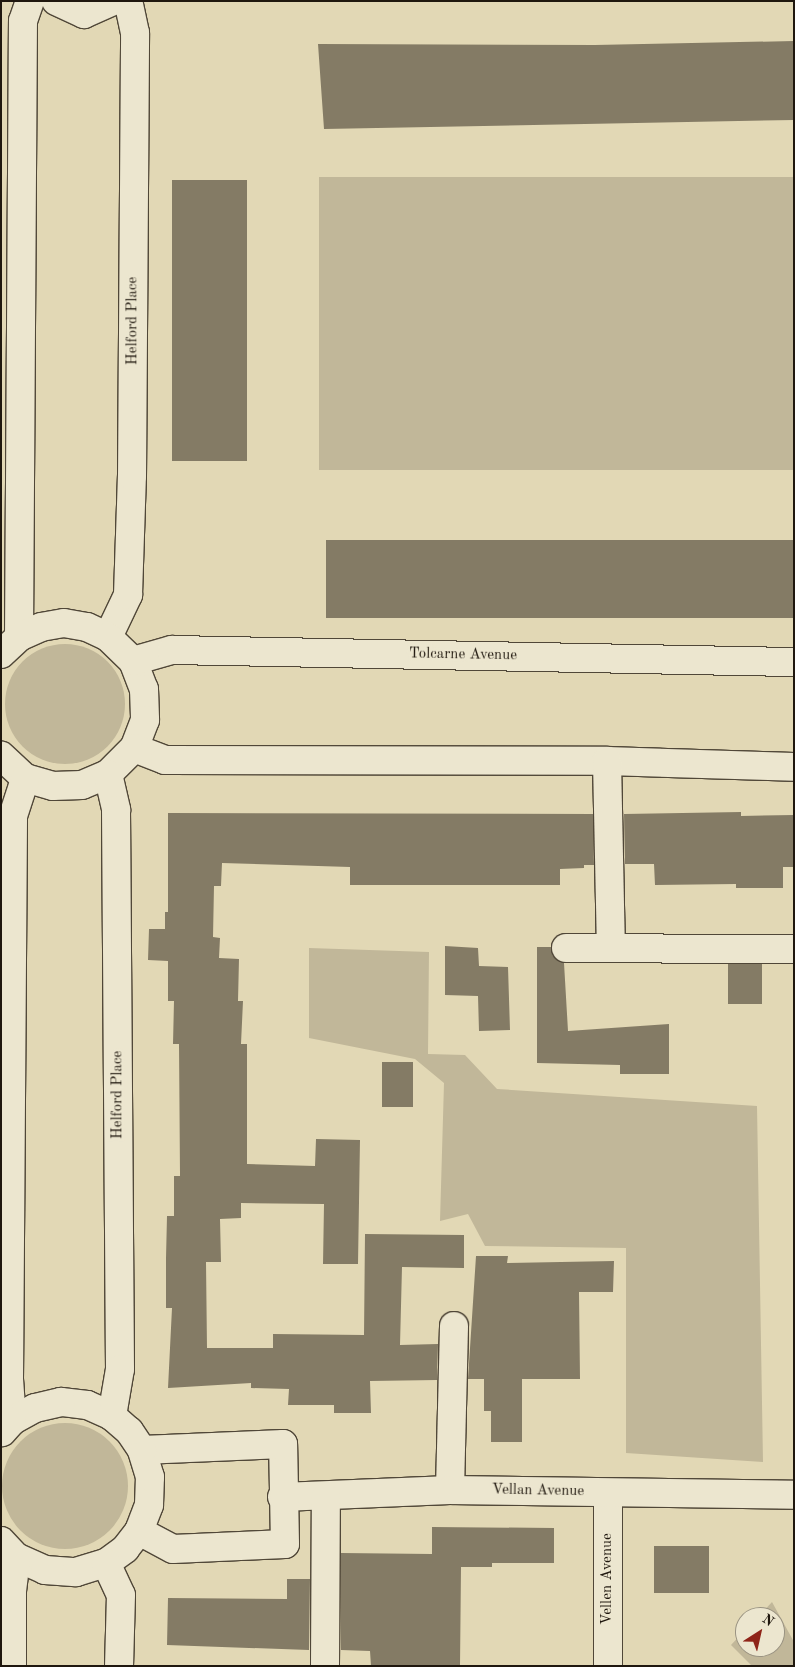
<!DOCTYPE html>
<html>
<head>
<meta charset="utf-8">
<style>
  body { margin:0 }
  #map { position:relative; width:795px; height:1667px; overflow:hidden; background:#e2d8b5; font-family:"Old Standard TT",serif }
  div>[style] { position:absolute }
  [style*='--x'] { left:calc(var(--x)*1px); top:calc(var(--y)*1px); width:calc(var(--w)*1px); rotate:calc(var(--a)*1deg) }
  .green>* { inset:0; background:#c1b799; transform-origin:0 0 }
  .round { border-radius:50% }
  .building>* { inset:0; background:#847b65; transform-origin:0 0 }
  .roads { filter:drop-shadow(1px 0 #504738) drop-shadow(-1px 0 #504738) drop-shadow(0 1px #504738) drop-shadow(0 -1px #504738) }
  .minor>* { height:28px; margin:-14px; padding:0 14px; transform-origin:14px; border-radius:14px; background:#ece6cf }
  span { translate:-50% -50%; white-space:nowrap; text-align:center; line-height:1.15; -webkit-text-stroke:5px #ece6cf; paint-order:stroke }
  .street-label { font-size:15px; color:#1f170e }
  .frame { position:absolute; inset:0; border:2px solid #1f170e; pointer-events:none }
  .north { position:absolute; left:735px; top:1607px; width:50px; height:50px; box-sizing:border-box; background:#ece6cf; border:1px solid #9a9382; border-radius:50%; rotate:35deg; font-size:14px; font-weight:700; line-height:20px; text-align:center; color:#1f170e }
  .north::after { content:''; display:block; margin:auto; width:18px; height:22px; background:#8f2418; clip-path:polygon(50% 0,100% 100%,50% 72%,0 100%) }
</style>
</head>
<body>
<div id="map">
  <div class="green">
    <i style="left:794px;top:177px;width:293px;height:475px;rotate:90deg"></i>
    <i class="round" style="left:5px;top:644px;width:120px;height:120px"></i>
    <i style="clip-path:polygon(309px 948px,429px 952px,428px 1054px,465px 1055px,497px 1089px,757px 1106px,763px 1462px,626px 1453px,626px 1248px,485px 1246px,468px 1214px,440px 1221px,444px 1083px,415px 1059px,309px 1038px)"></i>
    <i class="round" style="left:2px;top:1423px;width:126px;height:126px"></i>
    <i style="clip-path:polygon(772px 1602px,794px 1642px,794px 1666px,752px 1666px,731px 1645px,745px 1630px,745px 1647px,775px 1647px,775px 1617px,758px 1617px)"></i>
  </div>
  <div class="building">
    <i style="clip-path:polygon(794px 41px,794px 120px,324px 129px,318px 44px,595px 45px)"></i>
    <i style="left:172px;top:180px;width:75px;height:281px"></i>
    <i style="left:794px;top:540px;width:78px;height:468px;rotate:90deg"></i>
    <i style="clip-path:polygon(741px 812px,741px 816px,794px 815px,794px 867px,783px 867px,783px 888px,736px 888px,736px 884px,655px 885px,654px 864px,625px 864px,624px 814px)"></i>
    <i style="clip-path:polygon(168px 813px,593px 814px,594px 865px,584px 865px,584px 868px,560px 869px,560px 885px,350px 885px,350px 867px,222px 863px,221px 886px,214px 886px,213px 937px,220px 938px,219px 958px,239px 959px,238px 1001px,243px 1001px,241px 1044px,247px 1044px,247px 1164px,315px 1166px,316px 1139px,360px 1140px,358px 1264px,323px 1264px,324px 1204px,241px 1203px,241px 1218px,220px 1219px,221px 1262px,206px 1262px,207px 1348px,273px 1348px,273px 1334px,364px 1335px,365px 1234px,464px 1235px,464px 1268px,402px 1267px,400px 1345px,438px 1344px,437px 1380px,370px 1381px,371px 1413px,334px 1413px,334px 1405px,288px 1405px,289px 1389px,251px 1388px,251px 1383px,168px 1388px,172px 1308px,166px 1308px,166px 1258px,167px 1216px,174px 1216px,174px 1176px,180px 1176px,179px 1044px,173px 1044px,174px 1001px,168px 1001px,168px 961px,148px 960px,149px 929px,165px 929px,165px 912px,168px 912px)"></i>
    <i style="clip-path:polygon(445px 946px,478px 948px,479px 966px,508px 967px,510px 1030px,479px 1031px,478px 996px,445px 995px)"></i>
    <i style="clip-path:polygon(537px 947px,551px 947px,553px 956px,564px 963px,568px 1031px,669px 1024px,669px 1074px,620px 1074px,620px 1065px,537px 1063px)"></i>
    <i style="left:728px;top:964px;width:34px;height:40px"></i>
    <i style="left:382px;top:1062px;width:31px;height:45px"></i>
    <i style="clip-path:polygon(476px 1256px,508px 1256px,507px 1263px,614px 1261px,613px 1292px,579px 1292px,580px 1379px,522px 1379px,522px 1442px,491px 1442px,491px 1411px,484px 1411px,484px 1379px,468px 1379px)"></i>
    <i style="clip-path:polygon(432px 1527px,554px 1528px,554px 1563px,492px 1563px,492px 1567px,461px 1567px,460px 1666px,371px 1666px,370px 1651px,341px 1650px,341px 1553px,432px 1554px)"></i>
    <i style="left:654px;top:1546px;width:55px;height:47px"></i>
    <i style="clip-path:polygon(287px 1579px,310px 1579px,309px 1650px,167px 1645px,168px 1598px,287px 1599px)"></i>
  </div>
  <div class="roads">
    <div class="minor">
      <i style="--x:56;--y:1;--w:31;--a:25"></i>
      <i style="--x:84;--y:14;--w:32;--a:-24"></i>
      <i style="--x:19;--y:637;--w:616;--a:-89.63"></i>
      <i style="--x:23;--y:21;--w:21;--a:-71"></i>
      <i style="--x:108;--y:637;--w:47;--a:-64.5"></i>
      <i style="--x:128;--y:595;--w:119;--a:-88.1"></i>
      <i style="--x:132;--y:476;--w:443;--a:-89.6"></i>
      <i style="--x:135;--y:33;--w:33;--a:-102"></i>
      <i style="--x:1;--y:654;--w:25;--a:-43"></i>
      <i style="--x:19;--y:637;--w:24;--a:-24"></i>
      <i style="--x:41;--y:627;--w:23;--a:-10"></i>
      <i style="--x:64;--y:623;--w:23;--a:10"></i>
      <i style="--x:87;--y:627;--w:23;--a:25"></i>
      <i style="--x:108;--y:637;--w:35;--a:44"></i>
      <i style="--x:133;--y:661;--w:30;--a:69"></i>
      <i style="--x:144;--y:689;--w:31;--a:88"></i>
      <i style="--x:145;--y:720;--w:30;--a:111"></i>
      <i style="--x:134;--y:748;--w:37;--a:135"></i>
      <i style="--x:108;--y:774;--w:28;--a:157"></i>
      <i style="--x:82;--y:785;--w:29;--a:178"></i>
      <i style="--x:53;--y:786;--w:29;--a:-164"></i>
      <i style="--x:25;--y:778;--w:33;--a:-137"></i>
      <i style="--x:133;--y:661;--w:41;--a:-15.8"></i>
      <i style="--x:172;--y:650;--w:622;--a:1.11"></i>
      <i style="--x:134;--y:748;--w:33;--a:21"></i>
      <i style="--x:165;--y:760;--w:442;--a:0.1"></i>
      <i style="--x:607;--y:761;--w:187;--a:1.8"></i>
      <i style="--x:607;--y:761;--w:186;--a:88.8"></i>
      <i style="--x:108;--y:774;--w:37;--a:77"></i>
      <i style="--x:116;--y:810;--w:559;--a:89.59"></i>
      <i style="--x:120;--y:1369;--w:48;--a:99.7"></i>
      <i style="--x:566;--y:948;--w:228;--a:0.3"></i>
      <i style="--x:12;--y:1421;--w:42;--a:-94.1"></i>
      <i style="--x:9;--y:1379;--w:563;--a:-89.59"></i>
      <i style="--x:13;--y:816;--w:40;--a:-72"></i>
      <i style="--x:450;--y:1490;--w:164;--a:-88.6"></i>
      <i style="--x:608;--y:1493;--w:173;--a:90"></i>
      <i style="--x:282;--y:1497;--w:168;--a:-2.4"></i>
      <i style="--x:450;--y:1490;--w:344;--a:0.8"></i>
      <i style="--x:139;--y:1531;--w:38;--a:28"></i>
      <i style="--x:173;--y:1549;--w:112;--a:-2.6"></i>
      <i style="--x:285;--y:1544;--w:100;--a:-91.1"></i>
      <i style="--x:283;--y:1444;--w:141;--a:177.6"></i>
      <i style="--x:1;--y:1541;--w:22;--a:47"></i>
      <i style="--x:16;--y:1557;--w:32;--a:24"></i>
      <i style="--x:45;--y:1570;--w:31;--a:4"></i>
      <i style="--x:76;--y:1572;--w:31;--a:-17"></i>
      <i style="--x:106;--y:1563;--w:24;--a:-36"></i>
      <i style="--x:125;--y:1549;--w:23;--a:-52"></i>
      <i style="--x:139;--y:1531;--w:28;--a:-69"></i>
      <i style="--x:149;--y:1505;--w:28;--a:-88"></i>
      <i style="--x:150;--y:1477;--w:28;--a:-107"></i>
      <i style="--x:142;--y:1450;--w:23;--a:-124"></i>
      <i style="--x:129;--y:1431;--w:23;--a:-139"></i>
      <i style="--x:112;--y:1416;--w:27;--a:-156"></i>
      <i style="--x:87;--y:1405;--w:26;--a:-173"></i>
      <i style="--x:61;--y:1402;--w:27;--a:167"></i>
      <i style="--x:35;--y:1408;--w:26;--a:151"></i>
      <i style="--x:12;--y:1421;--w:15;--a:132"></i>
      <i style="--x:106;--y:1563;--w:35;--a:65"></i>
      <i style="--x:121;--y:1595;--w:71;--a:91.6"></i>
      <i style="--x:12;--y:1666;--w:75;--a:-90"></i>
      <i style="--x:12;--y:1591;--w:34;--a:-83"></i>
      <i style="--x:325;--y:1666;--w:168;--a:-89.7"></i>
    </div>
  </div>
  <div class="street-label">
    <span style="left:133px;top:321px;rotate:-90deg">Helford Place</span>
    <span style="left:463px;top:655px;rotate:1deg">Tolcarne Avenue</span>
    <span style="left:118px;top:1095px;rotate:-90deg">Helford Place</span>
    <span style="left:538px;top:1491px;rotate:1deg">Vellan Avenue</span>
    <span style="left:608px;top:1579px;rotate:-90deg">Vellen Avenue</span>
  </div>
  <div class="frame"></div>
  <div class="north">N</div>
</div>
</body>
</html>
